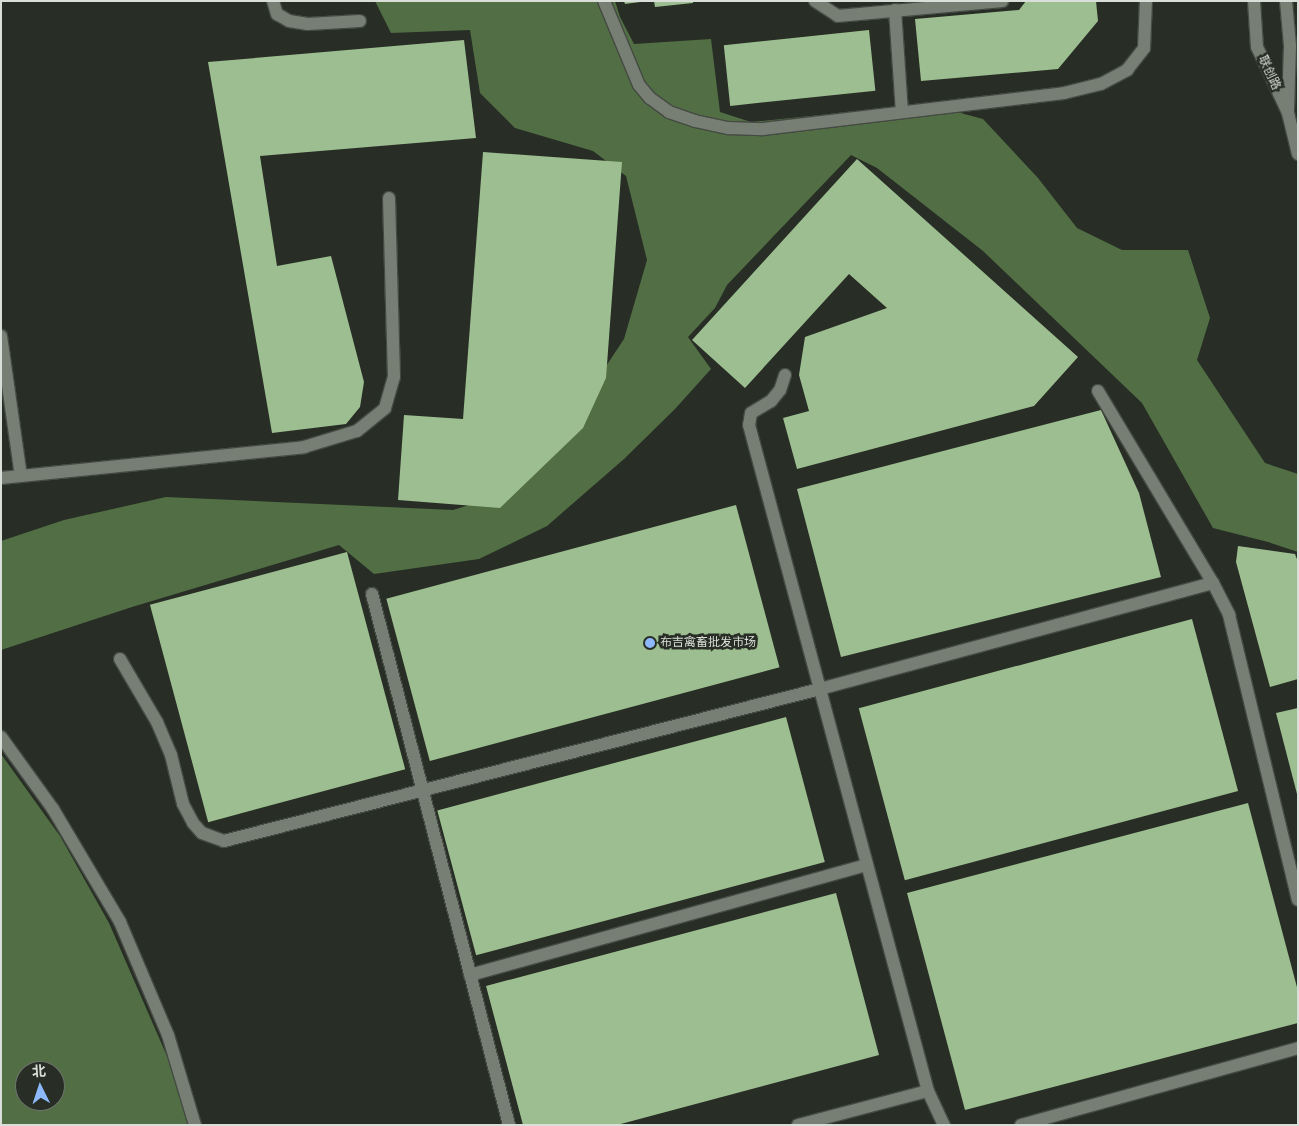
<!DOCTYPE html>
<html>
<head>
<meta charset="utf-8">
<style>
  body { margin:0 }
  #map { position:relative; width:1299px; height:1126px; overflow:hidden; background:#282e25; font-family:"Varela Round","Noto Sans SC",sans-serif }
  div>[style] { position:absolute }
  [style*='--x'] { left:calc(var(--x)*1px); top:calc(var(--y)*1px); width:calc(var(--w)*1px); rotate:calc(var(--a)*1deg) }
  .forest>* { inset:0; background:#516e44 }
  .building>* { inset:0; background:#9dbe90; transform-origin:0 0 }
  .roads { filter:drop-shadow(1px 0 #454a43) drop-shadow(-1px 0 #454a43) drop-shadow(0 1px #454a43) drop-shadow(0 -1px #454a43) }
  .lane>* { height:12px; margin:-6px; padding:0 6px; transform-origin:6px; border-radius:6px; background:#777e73 }
  .street>* { height:12px; margin:-6px; padding:0 6px; transform-origin:6px; border-radius:6px; background:#777e73 }
  .secondary>* { height:12px; margin:-6px; padding:0 6px; transform-origin:6px; border-radius:6px; background:#777e73 }
  .dots>* { width:14px; height:14px; translate:-50% -50%; box-sizing:border-box; border:2px solid #282e25; border-radius:50% }
  span { translate:-50% -50%; white-space:nowrap; text-align:center; line-height:1.15; -webkit-text-stroke:5px #282e25; paint-order:stroke }
  .street-label { font-size:12px; color:#daded8 }
  .poi-label { font-size:12px; color:#daded8 }
  .left { translate:0 -50%; text-align:left }
  .frame { position:absolute; inset:0; border:2px solid #daded8; pointer-events:none }
  .north { position:absolute; left:15px; top:1061px; width:50px; height:50px; box-sizing:border-box; background:#282e25; border:1px solid #6f746d; border-radius:50%; rotate:356deg; font-size:14px; font-weight:700; line-height:20px; text-align:center; color:#daded8 }
  .north::after { content:''; display:block; margin:auto; width:18px; height:22px; background:#8db9fc; clip-path:polygon(50% 0,100% 100%,50% 72%,0 100%) }
</style>
</head>
<body>
<div id="map">
  <div class="forest">
    <i style="clip-path:polygon(375px 1px,615px 1px,620px 17px,634px 44px,711px 39px,720px 112px,751px 122px,927px 104px,983px 119px,1038px 178px,1077px 228px,1122px 250px,1188px 250px,1210px 318px,1197px 360px,1265px 463px,1298px 474px,1298px 552px,1268px 542px,1213px 528px,1142px 403px,983px 251px,877px 168px,851px 155px,727px 285px,715px 308px,688px 337px,711px 369px,675px 409px,624px 459px,547px 526px,479px 559px,374px 574px,339px 545px,132px 607px,1px 650px,1px 541px,64px 520px,166px 497px,453px 510px,507px 493px,569px 422px,624px 339px,647px 260px,626px 176px,593px 151px,515px 128px,480px 93px,470px 30px,391px 33px)"></i>
    <i style="clip-path:polygon(evenodd,1px 754px,60px 836px,109px 923px,197px 1125px,1px 1125px,1px 754px,25px 1071px,55px 1071px,55px 1101px,25px 1101px,25px 1071px)"></i>
  </div>
  <div class="building">
    <i style="clip-path:polygon(624px 1px,640px 1px,640px 2px,625px 4px)"></i>
    <i style="clip-path:polygon(654px 1px,693px 1px,693px 3px,655px 7px)"></i>
    <i style="clip-path:polygon(1026px 1px,1096px 1px,1098px 21px,1058px 69px,921px 81px,915px 19px,1019px 10px)"></i>
    <i style="left:869px;top:30px;width:61px;height:146px;rotate:84deg"></i>
    <i style="clip-path:polygon(464px 40px,476px 138px,260px 156px,277px 266px,331px 256px,364px 382px,360px 407px,346px 424px,272px 433px,208px 62px)"></i>
    <i style="clip-path:polygon(483px 152px,622px 162px,606px 378px,583px 428px,500px 508px,398px 500px,404px 415px,463px 419px)"></i>
    <i style="clip-path:polygon(857px 159px,1078px 357px,1034px 406px,797px 469px,783px 418px,809px 411px,799px 375px,805px 337px,887px 308px,849px 274px,745px 388px,692px 340px)"></i>
    <i style="clip-path:polygon(1101px 410px,1139px 493px,1161px 577px,841px 657px,797px 489px)"></i>
    <i style="left:736px;top:505px;width:168px;height:362px;rotate:75deg"></i>
    <i style="clip-path:polygon(1238px 546px,1295px 554px,1298px 562px,1298px 679px,1270px 687px,1236px 562px)"></i>
    <i style="left:347px;top:552px;width:225px;height:204px;rotate:75deg"></i>
    <i style="left:1192px;top:619px;width:178px;height:345px;rotate:75deg"></i>
    <i style="clip-path:polygon(1298px 708px,1298px 794px,1297px 794px,1276px 713px)"></i>
    <i style="left:786px;top:717px;width:150px;height:361px;rotate:75deg"></i>
    <i style="clip-path:polygon(1248px 803px,1298px 991px,1298px 1023px,965px 1110px,907px 893px)"></i>
    <i style="clip-path:polygon(836px 893px,879px 1055px,617px 1125px,523px 1125px,486px 986px)"></i>
  </div>
  <div class="roads">
    <div class="lane">
      <i style="--x:273;--y:1;--w:14;--a:73"></i>
      <i style="--x:277;--y:14;--w:14;--a:30"></i>
      <i style="--x:289;--y:21;--w:19;--a:9"></i>
      <i style="--x:308;--y:24;--w:52;--a:-3.3"></i>
      <i style="--x:604;--y:1;--w:91;--a:67.4"></i>
      <i style="--x:639;--y:85;--w:17;--a:50"></i>
      <i style="--x:650;--y:98;--w:24;--a:36"></i>
      <i style="--x:669;--y:112;--w:28;--a:19"></i>
      <i style="--x:695;--y:121;--w:35;--a:12"></i>
      <i style="--x:729;--y:128;--w:34;--a:2"></i>
      <i style="--x:763;--y:129;--w:303;--a:-6.8"></i>
      <i style="--x:1064;--y:93;--w:38;--a:-14"></i>
      <i style="--x:1101;--y:84;--w:30;--a:-28"></i>
      <i style="--x:1127;--y:70;--w:28;--a:-52"></i>
      <i style="--x:1144;--y:48;--w:47;--a:-87.6"></i>
      <i style="--x:815;--y:1;--w:27;--a:33"></i>
      <i style="--x:838;--y:16;--w:165;--a:-5.2"></i>
      <i style="--x:895;--y:10;--w:102;--a:86.1"></i>
      <i style="--x:1;--y:336;--w:141;--a:81.9"></i>
      <i style="--x:785;--y:375;--w:16;--a:108"></i>
      <i style="--x:780;--y:390;--w:14;--a:129"></i>
      <i style="--x:771;--y:401;--w:23;--a:149"></i>
      <i style="--x:751;--y:413;--w:12;--a:99"></i>
      <i style="--x:749;--y:425;--w:690;--a:74.96"></i>
      <i style="--x:1098;--y:391;--w:224;--a:59.1"></i>
      <i style="--x:1213;--y:583;--w:36;--a:63"></i>
      <i style="--x:1229;--y:615;--w:293;--a:76.4"></i>
      <i style="--x:1;--y:478;--w:305;--a:-5.8"></i>
      <i style="--x:304;--y:447;--w:55;--a:-16.8"></i>
      <i style="--x:357;--y:431;--w:36;--a:-39"></i>
      <i style="--x:385;--y:408;--w:32;--a:-74"></i>
      <i style="--x:394;--y:377;--w:179;--a:-91.6"></i>
      <i style="--x:372;--y:594;--w:548;--a:75.53"></i>
      <i style="--x:120;--y:659;--w:73;--a:59.6"></i>
      <i style="--x:157;--y:722;--w:36;--a:67"></i>
      <i style="--x:171;--y:755;--w:50;--a:76.2"></i>
      <i style="--x:183;--y:804;--w:21;--a:62"></i>
      <i style="--x:193;--y:823;--w:13;--a:48"></i>
      <i style="--x:202;--y:833;--w:23;--a:20"></i>
      <i style="--x:224;--y:841;--w:615;--a:-14.31"></i>
      <i style="--x:820;--y:689;--w:407;--a:-15.1"></i>
      <i style="--x:470;--y:975;--w:412;--a:-15.5"></i>
      <i style="--x:798;--y:1125;--w:134;--a:-14.7"></i>
      <i style="--x:928;--y:1091;--w:38;--a:65"></i>
      <i style="--x:1021;--y:1125;--w:288;--a:-15.5"></i>
    </div>
    <div class="street">
      <i style="--x:1;--y:737;--w:89;--a:54.2"></i>
      <i style="--x:53;--y:809;--w:131;--a:59.3"></i>
      <i style="--x:120;--y:922;--w:123;--a:67"></i>
      <i style="--x:168;--y:1035;--w:94;--a:73.3"></i>
    </div>
    <div class="secondary">
      <i style="--x:1254;--y:1;--w:46;--a:86.3"></i>
      <i style="--x:1257;--y:47;--w:73;--a:64.8"></i>
      <i style="--x:1288;--y:113;--w:42;--a:76.3"></i>
      <i style="--x:1286;--y:1;--w:45;--a:84.9"></i>
      <i style="--x:1290;--y:46;--w:64;--a:91.8"></i>
    </div>
  </div>
  <div class="dots">
    <i style="left:650px;top:643px;background:#8db9fc"></i>
  </div>
  <div class="street-label">
    <span style="left:1269px;top:73px;rotate:65deg">联创路</span>
  </div>
  <div class="poi-label">
    <span class="left" style="left:660px;top:643px">布吉禽畜批发市场</span>
  </div>
  <div class="frame"></div>
  <div class="north">北</div>
</div>
</body>
</html>
